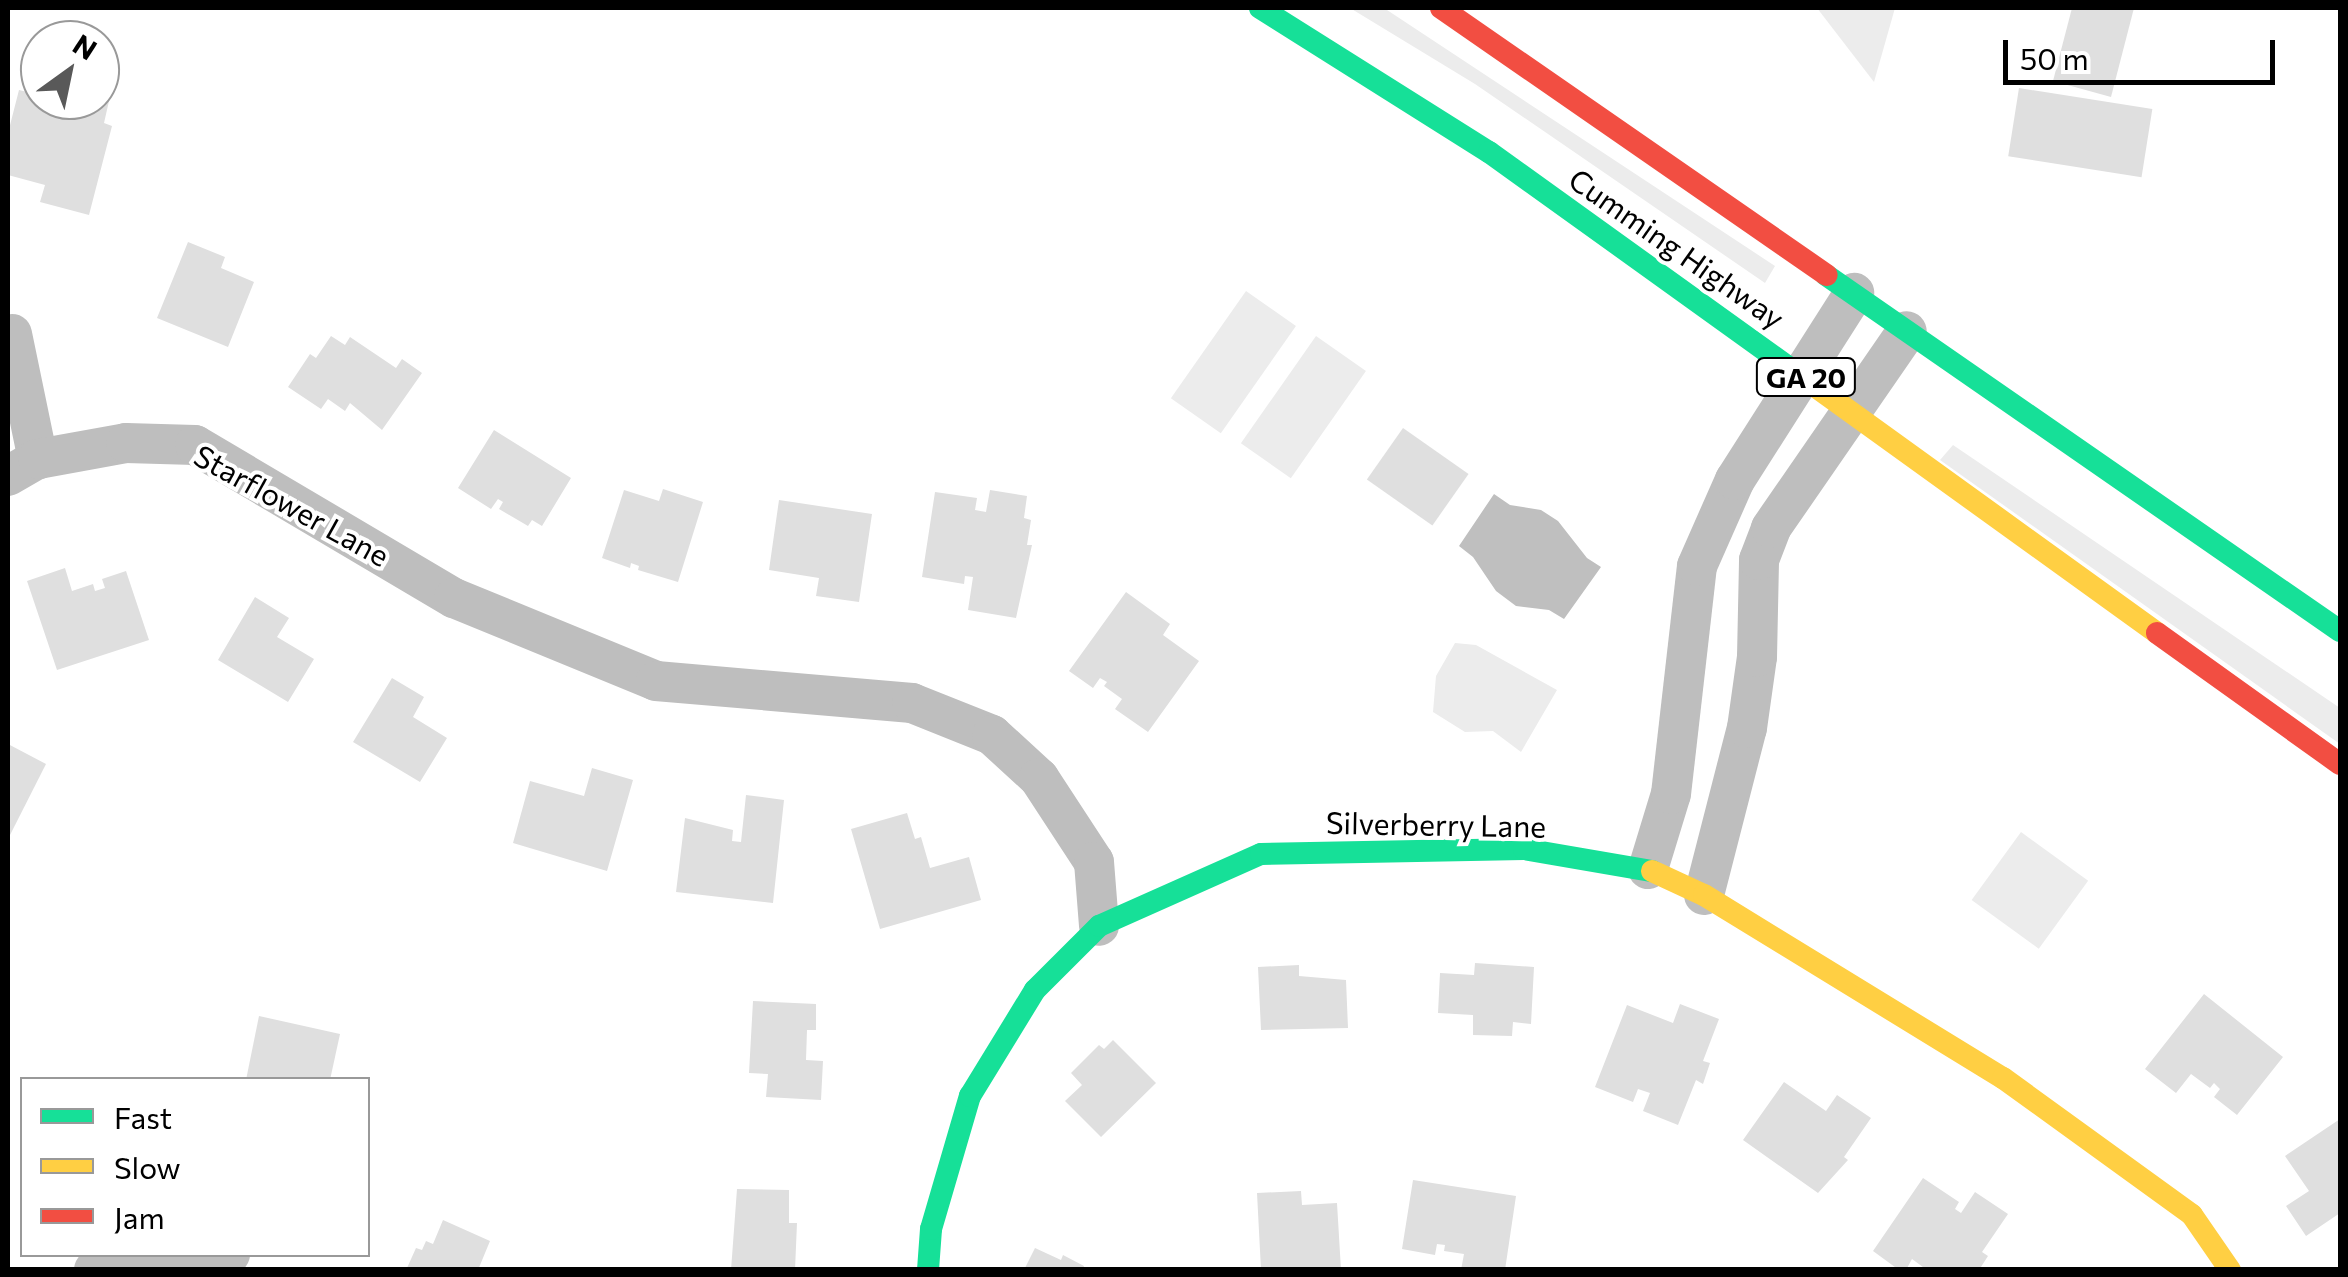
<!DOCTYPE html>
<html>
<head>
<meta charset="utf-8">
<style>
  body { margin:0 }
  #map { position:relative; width:2348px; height:1277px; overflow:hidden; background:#fff; font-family:Commissioner,sans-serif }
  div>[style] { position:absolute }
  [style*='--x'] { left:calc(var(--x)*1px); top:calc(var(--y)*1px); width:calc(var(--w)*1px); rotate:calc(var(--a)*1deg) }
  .green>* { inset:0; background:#ececec; transform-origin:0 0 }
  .water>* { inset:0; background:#bfbfbf }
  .building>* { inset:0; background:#dfdfdf; transform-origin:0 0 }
  .street>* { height:40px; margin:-20px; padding:0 20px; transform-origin:20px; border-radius:20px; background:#bebebe }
  .fast>* { height:22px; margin:-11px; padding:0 11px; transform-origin:11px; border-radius:11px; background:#16e098 }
  .slow>* { height:22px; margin:-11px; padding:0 11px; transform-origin:11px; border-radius:11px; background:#ffcf43 }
  .jam>* { height:22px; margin:-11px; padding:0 11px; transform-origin:11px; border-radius:11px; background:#f24e42 }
  span { translate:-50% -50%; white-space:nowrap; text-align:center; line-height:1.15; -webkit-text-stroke:8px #fff; paint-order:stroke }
  .shield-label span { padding:2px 8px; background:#fff; border:2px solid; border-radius:8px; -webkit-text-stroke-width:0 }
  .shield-label { font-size:28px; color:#000; font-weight:700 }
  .street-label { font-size:30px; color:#000 }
  .frame { position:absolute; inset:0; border:10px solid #000; pointer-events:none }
  .legend { position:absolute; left:20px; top:1077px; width:350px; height:180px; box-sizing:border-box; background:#fff; border:2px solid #999; margin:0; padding:12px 18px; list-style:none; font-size:30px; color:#000 }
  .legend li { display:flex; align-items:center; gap:20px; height:50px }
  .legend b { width:50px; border:2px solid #999 }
  .north { position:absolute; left:20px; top:20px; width:100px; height:100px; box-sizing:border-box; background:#fff; border:2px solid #999; border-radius:50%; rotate:33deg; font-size:28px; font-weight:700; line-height:40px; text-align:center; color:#000 }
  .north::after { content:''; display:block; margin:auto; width:35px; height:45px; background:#595959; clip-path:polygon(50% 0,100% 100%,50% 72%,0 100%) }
  .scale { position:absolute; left:2003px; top:40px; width:272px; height:45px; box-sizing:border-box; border:5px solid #000; border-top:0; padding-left:12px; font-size:30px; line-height:35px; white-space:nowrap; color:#000; -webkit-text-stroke:8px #fff; paint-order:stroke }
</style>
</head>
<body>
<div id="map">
  <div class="green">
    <i style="clip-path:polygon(1350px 8px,1384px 8px,1775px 266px,1765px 283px,1475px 84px)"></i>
    <i style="clip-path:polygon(1817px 8px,1895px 8px,1874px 82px)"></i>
    <i style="left:1246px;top:291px;width:61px;height:131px;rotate:35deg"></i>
    <i style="left:1316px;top:336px;width:61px;height:131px;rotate:35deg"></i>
    <i style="clip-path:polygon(1953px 445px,2340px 708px,2340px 744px,1940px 460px)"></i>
    <i style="clip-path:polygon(1455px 643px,1476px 645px,1557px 690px,1521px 752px,1493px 731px,1465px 732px,1433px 712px,1436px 676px)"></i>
    <i style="left:2021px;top:832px;width:83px;height:84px;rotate:36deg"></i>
  </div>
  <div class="water">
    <i style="clip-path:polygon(1494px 494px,1510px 505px,1541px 510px,1558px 521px,1587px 558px,1601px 567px,1564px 619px,1549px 610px,1516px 606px,1496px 591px,1473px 557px,1459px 546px)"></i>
  </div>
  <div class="building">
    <i style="clip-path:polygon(2072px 8px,2134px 8px,2111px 97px,2053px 81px)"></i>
    <i style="left:2019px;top:88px;width:135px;height:69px;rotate:9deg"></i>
    <i style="clip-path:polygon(19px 90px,40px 95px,40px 100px,109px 101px,104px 123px,112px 126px,89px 215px,40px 202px,45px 185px,8px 175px,8px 133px)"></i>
    <i style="clip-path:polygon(188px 242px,225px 257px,221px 268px,254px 282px,228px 347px,157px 318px)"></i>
    <i style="clip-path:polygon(331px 336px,345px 345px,350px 337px,396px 368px,402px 359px,422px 373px,382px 430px,350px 403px,345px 411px,328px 399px,321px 409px,288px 387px,310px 354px,316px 358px)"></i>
    <i style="left:1403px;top:428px;width:80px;height:63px;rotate:35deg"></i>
    <i style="clip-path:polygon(494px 430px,571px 478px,542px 526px,532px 520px,528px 526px,499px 509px,503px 502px,498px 499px,491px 509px,458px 488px)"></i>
    <i style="clip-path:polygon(663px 489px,703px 502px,678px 582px,638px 570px,639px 566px,631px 563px,630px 568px,602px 558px,624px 490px,659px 501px)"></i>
    <i style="clip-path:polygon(990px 490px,1027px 496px,1024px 518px,1031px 520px,1027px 545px,1032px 545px,1016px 618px,968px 610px,973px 577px,965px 576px,964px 584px,922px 577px,935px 492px,977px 498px,975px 510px,986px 512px)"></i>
    <i style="clip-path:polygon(779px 500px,872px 514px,859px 602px,816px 596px,819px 578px,769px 570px)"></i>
    <i style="clip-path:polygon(65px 568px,72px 591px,93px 584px,95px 591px,105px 588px,102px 579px,126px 571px,149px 640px,57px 670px,27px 581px)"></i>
    <i style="clip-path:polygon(1126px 592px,1170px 624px,1163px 635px,1199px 661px,1148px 732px,1115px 709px,1122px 699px,1104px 686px,1107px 682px,1100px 678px,1093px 688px,1069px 671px)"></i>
    <i style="clip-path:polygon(255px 597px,289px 618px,277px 637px,314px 659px,288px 702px,218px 660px)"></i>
    <i style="clip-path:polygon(392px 678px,424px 697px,413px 717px,447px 738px,420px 782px,353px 742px)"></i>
    <i style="clip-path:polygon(8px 744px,46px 764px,8px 839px)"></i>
    <i style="clip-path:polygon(592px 768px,633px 780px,607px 871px,513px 843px,530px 781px,584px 796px)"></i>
    <i style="clip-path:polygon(746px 795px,784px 800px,773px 903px,676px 892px,685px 818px,733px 830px,732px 841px,741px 842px)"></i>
    <i style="clip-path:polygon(907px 813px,915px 839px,921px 837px,930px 868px,969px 857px,981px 900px,880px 929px,851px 829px)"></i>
    <i style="clip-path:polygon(1475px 963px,1534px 967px,1531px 1024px,1513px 1022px,1512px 1036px,1473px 1035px,1473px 1015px,1438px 1013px,1440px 973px,1474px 975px)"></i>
    <i style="clip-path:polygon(1299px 965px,1299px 976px,1346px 980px,1348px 1028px,1261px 1030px,1258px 967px)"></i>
    <i style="clip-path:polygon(2204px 994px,2283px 1057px,2237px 1115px,2214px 1097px,2220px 1089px,2214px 1083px,2210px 1088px,2191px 1074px,2176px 1093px,2145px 1069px)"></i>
    <i style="clip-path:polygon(753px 1001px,816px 1004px,816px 1030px,807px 1030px,806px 1060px,823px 1061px,821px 1100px,766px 1097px,768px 1074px,749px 1073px)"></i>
    <i style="clip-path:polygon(1680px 1004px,1719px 1019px,1703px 1061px,1710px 1063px,1703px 1084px,1696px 1080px,1678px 1125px,1643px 1111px,1650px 1093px,1638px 1089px,1633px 1102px,1595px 1087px,1627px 1005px,1673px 1023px)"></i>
    <i style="clip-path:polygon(259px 1016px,340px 1034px,330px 1080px,246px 1080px)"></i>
    <i style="clip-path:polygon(1113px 1040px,1156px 1083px,1101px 1137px,1065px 1101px,1082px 1085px,1071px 1073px,1099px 1045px,1104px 1049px)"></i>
    <i style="clip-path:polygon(1784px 1082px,1826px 1111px,1837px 1095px,1871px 1118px,1844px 1157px,1848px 1160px,1818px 1193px,1743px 1140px)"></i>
    <i style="clip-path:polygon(2340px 1119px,2340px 1213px,2306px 1236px,2286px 1206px,2309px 1191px,2285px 1156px)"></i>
    <i style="clip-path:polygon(1923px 1178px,1959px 1202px,1955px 1209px,1961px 1213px,1975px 1192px,2008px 1214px,1982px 1252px,1988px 1256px,1979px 1270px,1927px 1270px,1912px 1259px,1906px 1270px,1899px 1270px,1873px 1251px)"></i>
    <i style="clip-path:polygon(1413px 1180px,1516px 1196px,1505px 1270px,1461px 1270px,1464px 1254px,1444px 1251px,1445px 1245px,1437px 1244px,1435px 1255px,1402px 1249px)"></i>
    <i style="clip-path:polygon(737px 1189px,789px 1190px,789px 1223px,797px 1223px,795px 1270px,731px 1270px)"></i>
    <i style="clip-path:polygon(1301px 1191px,1302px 1205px,1337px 1203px,1341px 1270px,1261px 1270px,1257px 1193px)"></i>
    <i style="clip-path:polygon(443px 1220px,490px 1241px,478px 1270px,407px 1268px,416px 1248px,422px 1250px,426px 1241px,433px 1244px)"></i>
    <i style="clip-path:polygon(1035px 1248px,1061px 1260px,1063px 1255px,1084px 1266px,1083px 1270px,1024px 1270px)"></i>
  </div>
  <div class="street">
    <i style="--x:12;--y:334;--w:128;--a:78.3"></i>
    <i style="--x:8;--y:476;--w:34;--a:-30"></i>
    <i style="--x:38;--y:459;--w:89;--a:-10.3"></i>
    <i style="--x:126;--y:443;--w:69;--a:1.7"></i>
    <i style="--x:195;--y:445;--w:301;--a:30.6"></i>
    <i style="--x:454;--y:598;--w:218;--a:22.3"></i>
    <i style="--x:656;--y:681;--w:257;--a:4.9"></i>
    <i style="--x:912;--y:703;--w:86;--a:21.8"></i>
    <i style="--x:992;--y:735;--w:64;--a:42.5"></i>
    <i style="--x:1039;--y:778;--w:100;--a:56.8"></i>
    <i style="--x:1094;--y:862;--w:64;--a:85.5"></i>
    <i style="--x:1648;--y:869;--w:78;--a:-73"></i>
    <i style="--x:1671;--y:794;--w:229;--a:-83.5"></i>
    <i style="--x:1697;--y:566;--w:94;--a:-66.2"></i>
    <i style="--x:1735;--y:480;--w:222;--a:-57.5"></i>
    <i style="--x:1704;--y:895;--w:172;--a:-75.6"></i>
    <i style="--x:1747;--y:728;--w:72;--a:-82"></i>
    <i style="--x:1757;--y:657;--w:97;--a:-88.8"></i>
    <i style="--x:1759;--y:560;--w:34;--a:-69"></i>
    <i style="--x:1771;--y:528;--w:239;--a:-55.4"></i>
    <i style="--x:94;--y:1270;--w:137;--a:-6.7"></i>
  </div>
  <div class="fast">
    <i style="--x:1260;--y:8;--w:271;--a:32.2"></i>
    <i style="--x:1489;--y:152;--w:380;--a:35.7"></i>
    <i style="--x:1826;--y:275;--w:625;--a:34.71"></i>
    <i style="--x:928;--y:1270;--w:41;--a:-85.8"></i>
    <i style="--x:931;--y:1229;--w:139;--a:-73.7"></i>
    <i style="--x:970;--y:1096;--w:124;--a:-58.5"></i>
    <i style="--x:1035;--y:990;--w:91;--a:-45"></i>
    <i style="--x:1099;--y:926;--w:177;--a:-24"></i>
    <i style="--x:1261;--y:854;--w:263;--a:-1.1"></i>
    <i style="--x:1524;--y:849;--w:130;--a:9.8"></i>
  </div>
  <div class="slow">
    <i style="--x:1798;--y:374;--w:443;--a:35.8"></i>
    <i style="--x:1652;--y:871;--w:57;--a:24.8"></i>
    <i style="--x:1704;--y:895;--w:351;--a:31.5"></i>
    <i style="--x:2003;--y:1078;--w:233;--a:35.9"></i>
    <i style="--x:2192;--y:1215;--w:67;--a:55.4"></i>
  </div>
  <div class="jam">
    <i style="--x:1441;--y:8;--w:469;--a:34.7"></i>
    <i style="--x:2157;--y:633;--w:225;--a:35.6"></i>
  </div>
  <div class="shield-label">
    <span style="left:1806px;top:377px">GA 20</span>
  </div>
  <div class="street-label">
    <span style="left:1677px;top:248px;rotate:35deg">Cumming Highway</span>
    <span style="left:292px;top:505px;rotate:29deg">Starflower Lane</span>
    <span style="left:1436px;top:824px;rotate:1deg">Silverberry Lane</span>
  </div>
  <div class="frame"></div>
  <ul class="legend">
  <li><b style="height:12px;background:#16e098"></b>Fast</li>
  <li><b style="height:12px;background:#ffcf43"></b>Slow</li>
  <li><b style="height:12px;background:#f24e42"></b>Jam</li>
  </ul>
  <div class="north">N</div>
  <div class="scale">50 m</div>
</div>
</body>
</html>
